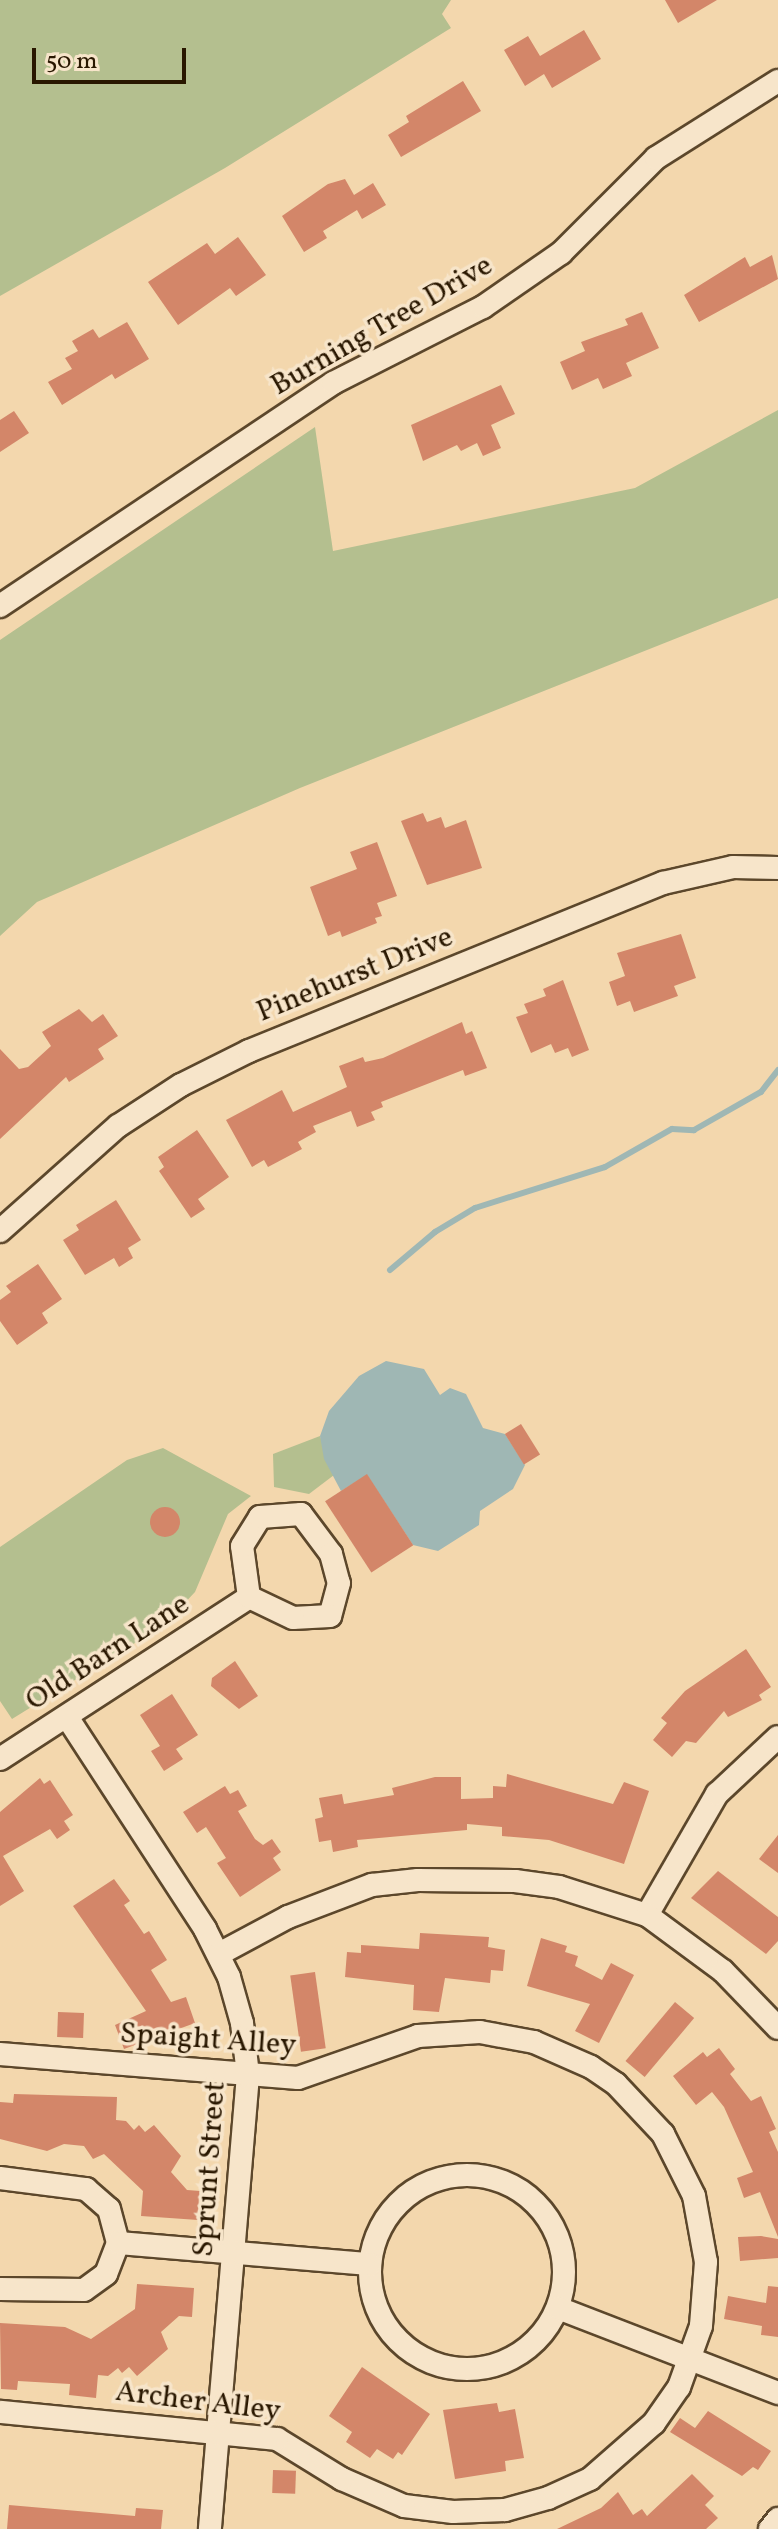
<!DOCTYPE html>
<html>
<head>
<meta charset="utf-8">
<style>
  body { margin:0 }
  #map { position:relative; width:778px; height:2529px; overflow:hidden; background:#f3d7ad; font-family:Vollkorn,serif }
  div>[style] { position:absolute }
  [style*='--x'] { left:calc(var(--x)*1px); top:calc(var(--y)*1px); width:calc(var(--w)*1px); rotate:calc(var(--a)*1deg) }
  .green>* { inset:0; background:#b4bf8f }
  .water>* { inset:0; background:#9fb7b4 }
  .stream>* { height:6px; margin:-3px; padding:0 3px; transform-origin:3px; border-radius:3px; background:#9fb7b4 }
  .building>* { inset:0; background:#d38669; transform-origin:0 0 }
  .round { border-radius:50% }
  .roads { filter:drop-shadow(2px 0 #5c472b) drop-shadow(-2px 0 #5c472b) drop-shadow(0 2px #5c472b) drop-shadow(0 -2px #5c472b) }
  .street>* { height:22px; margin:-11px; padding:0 11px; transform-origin:11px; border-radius:11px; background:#f7e5ca }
  .street>.ring { margin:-11px; padding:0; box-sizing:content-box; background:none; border:22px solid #f7e5ca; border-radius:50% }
  span { translate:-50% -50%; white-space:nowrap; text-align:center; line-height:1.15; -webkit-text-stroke:7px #f7e5ca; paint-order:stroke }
  .street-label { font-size:30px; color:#291700 }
  .scale { position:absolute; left:32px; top:48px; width:154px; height:36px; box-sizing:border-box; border:4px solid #291700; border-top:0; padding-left:10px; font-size:24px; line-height:28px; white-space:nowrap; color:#291700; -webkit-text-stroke:6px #f7e5ca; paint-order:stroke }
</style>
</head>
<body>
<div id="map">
  <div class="green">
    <i style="clip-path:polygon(0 0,451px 0,442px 14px,451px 28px,225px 168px,0 296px)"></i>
    <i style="clip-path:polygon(778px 410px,778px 598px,300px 788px,37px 902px,0 936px,0 640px,315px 427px,333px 551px,635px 488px)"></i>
    <i style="clip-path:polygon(320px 1436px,334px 1475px,309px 1494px,274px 1487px,273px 1454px)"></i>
    <i style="clip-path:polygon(163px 1448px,251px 1496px,228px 1514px,195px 1592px,164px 1625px,12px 1719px,0 1701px,0 1547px,127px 1460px)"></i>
  </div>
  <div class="water">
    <i style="clip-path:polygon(386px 1361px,424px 1369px,440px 1395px,450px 1388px,466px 1394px,483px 1428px,505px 1434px,525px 1465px,513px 1489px,480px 1511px,479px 1525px,438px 1551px,413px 1545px,367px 1475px,341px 1491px,324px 1459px,320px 1436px,329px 1411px,359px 1376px)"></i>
  </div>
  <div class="stream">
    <i style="--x:390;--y:1270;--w:59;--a:-40.2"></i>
    <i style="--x:435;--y:1232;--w:47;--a:-31"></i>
    <i style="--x:475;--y:1208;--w:136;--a:-17.5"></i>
    <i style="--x:605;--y:1167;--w:77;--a:-29.6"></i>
    <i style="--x:672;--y:1129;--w:22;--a:3"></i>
    <i style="--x:694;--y:1130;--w:77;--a:-29.6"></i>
    <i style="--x:761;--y:1092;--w:28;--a:-52"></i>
  </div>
  <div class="building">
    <i style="clip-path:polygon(665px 0,717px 0,678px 23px)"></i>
    <i style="clip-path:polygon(584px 30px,601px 59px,552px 88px,544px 74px,525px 86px,504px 50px,528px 36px,540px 56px)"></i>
    <i style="clip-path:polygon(463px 81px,481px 111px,401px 157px,388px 135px,409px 122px,406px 116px)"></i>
    <i style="clip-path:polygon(345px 179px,354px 195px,373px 183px,386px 205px,362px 219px,357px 210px,323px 231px,327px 238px,304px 252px,282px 216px,328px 184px)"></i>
    <i style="clip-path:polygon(238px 237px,266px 275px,236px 296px,230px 288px,178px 325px,148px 282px,207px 243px,215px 254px)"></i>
    <i style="clip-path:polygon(772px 255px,778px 279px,699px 322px,684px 295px,745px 257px,750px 267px)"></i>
    <i style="clip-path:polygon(642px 312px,659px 348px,626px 363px,632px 376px,603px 389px,598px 378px,572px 390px,560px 362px,585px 351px,581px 342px,628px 325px,625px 319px)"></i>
    <i style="clip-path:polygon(127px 322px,149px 359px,115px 379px,112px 374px,62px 405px,48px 382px,72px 369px,65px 358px,78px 351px,72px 341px,93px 329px,99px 338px)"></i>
    <i style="clip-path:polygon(501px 385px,515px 414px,491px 425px,501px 448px,483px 456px,477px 443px,461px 451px,457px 445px,423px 461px,411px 425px)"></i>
    <i style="clip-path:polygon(14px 411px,29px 433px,0 452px,0 420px)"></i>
    <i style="clip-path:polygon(423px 813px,427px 822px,441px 817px,445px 828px,466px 820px,482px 868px,427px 885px,401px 821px)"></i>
    <i style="clip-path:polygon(377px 842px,397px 896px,377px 903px,382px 916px,375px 918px,377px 923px,342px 937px,340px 931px,328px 936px,310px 887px,357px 869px,350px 852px)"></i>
    <i style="clip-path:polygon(681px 934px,696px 978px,674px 986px,678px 996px,634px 1012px,630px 1001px,617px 1006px,609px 982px,625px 976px,617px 953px)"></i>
    <i style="clip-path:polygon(563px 980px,589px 1050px,572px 1057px,568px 1048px,555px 1053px,551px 1044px,531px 1053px,516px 1017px,528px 1013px,524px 1004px,546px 996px,543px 989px)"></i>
    <i style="clip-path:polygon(79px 1009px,92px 1022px,103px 1014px,118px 1036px,98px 1049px,104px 1059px,69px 1082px,66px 1077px,0 1139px,0 1049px,19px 1069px,28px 1067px,51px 1046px,42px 1032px)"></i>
    <i style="clip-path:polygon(462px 1022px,466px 1034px,472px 1031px,487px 1068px,465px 1076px,463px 1070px,381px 1102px,383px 1107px,371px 1112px,375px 1120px,357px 1127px,351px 1111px,313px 1126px,316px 1132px,298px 1142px,302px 1149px,268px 1167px,264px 1160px,252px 1167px,226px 1120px,282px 1090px,293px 1112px,347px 1087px,339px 1066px,363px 1057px,365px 1062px,383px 1058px)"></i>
    <i style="clip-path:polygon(197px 1130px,229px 1177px,198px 1199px,205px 1209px,191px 1218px,159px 1171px,164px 1167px,158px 1157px)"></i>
    <i style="clip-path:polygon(116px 1200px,141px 1240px,128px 1248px,133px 1258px,119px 1267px,114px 1258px,85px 1275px,63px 1240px,79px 1230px,76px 1225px)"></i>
    <i style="clip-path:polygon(38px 1264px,62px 1299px,42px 1313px,48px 1323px,17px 1345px,0 1321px,0 1300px,11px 1292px,6px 1286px)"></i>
    <i style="left:521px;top:1424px;width:36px;height:19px;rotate:58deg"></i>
    <i style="left:367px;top:1474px;width:85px;height:50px;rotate:57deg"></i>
    <i class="round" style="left:150px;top:1507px;width:30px;height:30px"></i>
    <i style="clip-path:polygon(746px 1649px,771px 1687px,759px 1695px,762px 1700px,728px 1717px,724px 1711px,696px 1743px,686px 1741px,672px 1757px,653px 1740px,667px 1723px,661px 1718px,685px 1691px)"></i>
    <i style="clip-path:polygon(235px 1661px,258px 1696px,239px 1709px,211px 1686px,212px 1678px)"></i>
    <i style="clip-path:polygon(172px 1694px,198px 1735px,176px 1749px,183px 1759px,164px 1771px,151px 1751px,160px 1746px,140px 1715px)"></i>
    <i style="clip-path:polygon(507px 1774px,613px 1804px,624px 1782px,649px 1791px,624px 1864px,549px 1840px,502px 1836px,502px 1827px,467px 1824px,467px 1830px,357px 1840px,358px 1847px,333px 1852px,331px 1840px,319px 1842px,315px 1819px,323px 1817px,319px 1798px,342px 1794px,344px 1804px,394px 1795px,392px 1788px,435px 1777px,461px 1777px,461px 1799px,493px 1798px,493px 1786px,506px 1787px)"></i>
    <i style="clip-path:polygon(40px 1778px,44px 1784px,50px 1780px,73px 1815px,64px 1821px,70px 1830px,57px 1839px,50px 1829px,3px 1856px,24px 1891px,0 1906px,0 1812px)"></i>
    <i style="clip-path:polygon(225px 1786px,230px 1794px,238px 1790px,247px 1806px,238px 1811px,255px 1839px,263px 1845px,272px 1839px,281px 1852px,273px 1858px,281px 1870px,240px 1897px,217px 1863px,226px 1858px,206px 1827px,197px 1833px,183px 1812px)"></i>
    <i style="clip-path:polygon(778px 1835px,778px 1873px,759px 1859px)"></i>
    <i style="clip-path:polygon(718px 1871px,778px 1917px,778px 1941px,766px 1954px,691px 1898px)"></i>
    <i style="clip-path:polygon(114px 1879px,130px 1901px,124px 1905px,144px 1934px,149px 1931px,167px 1960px,151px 1970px,171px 2002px,186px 1997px,195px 2023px,124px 2049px,115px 2025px,146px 2011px,73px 1906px)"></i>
    <i style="clip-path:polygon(420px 1933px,489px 1937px,488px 1947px,505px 1950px,503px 1971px,491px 1970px,490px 1983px,445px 1978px,439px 2012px,413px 2010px,414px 1985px,345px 1977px,347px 1952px,361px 1953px,361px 1945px,419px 1949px)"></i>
    <i style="clip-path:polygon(541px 1938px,567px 1946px,565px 1952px,578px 1956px,575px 1966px,602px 1980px,611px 1963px,634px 1975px,599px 2043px,575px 2031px,590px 2004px,527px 1986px)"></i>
    <i style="left:315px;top:1972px;width:77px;height:25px;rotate:82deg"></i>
    <i style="left:675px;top:2002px;width:25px;height:77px;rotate:40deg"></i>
    <i style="left:58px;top:2012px;width:26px;height:25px;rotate:2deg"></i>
    <i style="clip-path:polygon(719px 2048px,735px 2069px,730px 2074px,751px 2101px,761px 2096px,776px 2129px,769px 2132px,778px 2152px,778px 2237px,760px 2192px,744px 2198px,737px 2178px,753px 2172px,724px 2107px,712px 2092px,696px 2105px,673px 2076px,703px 2052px,707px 2057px)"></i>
    <i style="clip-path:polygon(14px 2094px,117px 2097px,116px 2120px,126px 2121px,134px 2130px,139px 2125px,145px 2132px,154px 2125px,181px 2156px,171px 2172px,187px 2190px,200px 2191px,198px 2220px,141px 2216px,143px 2191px,104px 2154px,93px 2159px,84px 2146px,64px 2144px,47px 2151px,0 2139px,0 2102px,13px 2103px)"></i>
    <i style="clip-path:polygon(761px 2236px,778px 2239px,778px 2258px,740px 2261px,738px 2237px)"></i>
    <i style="clip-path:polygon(137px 2284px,194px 2288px,192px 2317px,179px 2316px,161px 2332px,168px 2349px,137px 2376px,129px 2367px,122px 2373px,118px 2368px,108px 2376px,98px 2375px,96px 2398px,69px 2395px,70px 2384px,18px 2381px,17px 2390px,1px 2389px,0 2323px,65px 2327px,91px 2339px,135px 2309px)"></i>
    <i style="clip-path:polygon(768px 2286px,778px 2287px,778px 2337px,761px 2335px,762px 2326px,724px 2319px,728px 2296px,766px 2303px)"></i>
    <i style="clip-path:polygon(362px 2367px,430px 2414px,402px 2455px,398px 2452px,393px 2459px,377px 2449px,370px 2458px,346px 2442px,352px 2432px,329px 2416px)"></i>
    <i style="clip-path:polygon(497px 2403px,499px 2412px,515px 2409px,524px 2458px,505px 2461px,506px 2471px,455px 2479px,443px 2410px)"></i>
    <i style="clip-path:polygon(708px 2411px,771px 2451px,758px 2470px,753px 2467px,742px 2476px,670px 2432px,680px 2418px,695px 2428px)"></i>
    <i style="left:273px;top:2470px;width:23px;height:23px;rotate:2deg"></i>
    <i style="clip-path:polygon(692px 2474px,714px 2496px,705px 2505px,718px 2518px,706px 2529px,557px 2529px,601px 2508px,618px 2492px,633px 2515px,642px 2509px,647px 2516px)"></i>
    <i style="clip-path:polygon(9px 2505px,135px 2516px,136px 2508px,163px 2510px,161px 2529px,7px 2529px)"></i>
  </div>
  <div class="roads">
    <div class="street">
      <i style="--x:0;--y:606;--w:401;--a:-33.8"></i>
      <i style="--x:333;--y:383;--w:168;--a:-26.9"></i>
      <i style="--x:483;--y:307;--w:95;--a:-34.7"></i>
      <i style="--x:561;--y:253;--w:134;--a:-45"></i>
      <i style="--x:656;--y:158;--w:144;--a:-32.3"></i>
      <i style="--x:0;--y:1231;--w:158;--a:-41.7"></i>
      <i style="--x:118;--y:1126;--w:75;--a:-33.1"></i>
      <i style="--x:181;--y:1085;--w:76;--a:-26.6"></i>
      <i style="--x:249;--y:1051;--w:447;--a:-22.1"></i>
      <i style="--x:663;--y:883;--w:72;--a:-12.9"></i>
      <i style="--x:733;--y:867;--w:45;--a:1.3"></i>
      <i style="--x:67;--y:1717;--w:253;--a:56.9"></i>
      <i style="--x:205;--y:1929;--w:54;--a:63.4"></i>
      <i style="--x:229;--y:1977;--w:48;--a:74.2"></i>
      <i style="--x:242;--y:2023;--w:52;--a:83.4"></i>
      <i style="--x:248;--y:2075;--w:456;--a:94.8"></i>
      <i style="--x:0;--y:1759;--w:297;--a:-33"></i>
      <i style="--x:249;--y:1597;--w:51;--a:-97.8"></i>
      <i style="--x:242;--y:1546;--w:34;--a:-58"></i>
      <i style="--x:260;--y:1517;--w:41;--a:-4.2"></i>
      <i style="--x:301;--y:1514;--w:50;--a:53.1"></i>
      <i style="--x:331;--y:1554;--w:30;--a:75"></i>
      <i style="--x:339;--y:1583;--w:34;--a:105"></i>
      <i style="--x:330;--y:1616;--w:37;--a:177"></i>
      <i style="--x:293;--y:1618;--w:49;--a:-154.5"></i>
      <i style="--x:647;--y:1915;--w:140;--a:-60"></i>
      <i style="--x:717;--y:1794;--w:83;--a:-43.1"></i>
      <i style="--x:219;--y:1954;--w:78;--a:-28.2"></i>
      <i style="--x:288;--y:1917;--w:90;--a:-20.9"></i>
      <i style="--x:372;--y:1885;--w:46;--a:-6.2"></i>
      <i style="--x:418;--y:1880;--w:97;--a:0.6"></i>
      <i style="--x:515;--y:1881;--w:44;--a:7.8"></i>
      <i style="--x:559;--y:1887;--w:92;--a:17.7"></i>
      <i style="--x:647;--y:1915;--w:94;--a:36.4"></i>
      <i style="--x:723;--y:1971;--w:79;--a:46"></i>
      <i style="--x:0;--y:2054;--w:299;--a:4.6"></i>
      <i style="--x:298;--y:2078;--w:127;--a:-19.3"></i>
      <i style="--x:418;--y:2036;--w:62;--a:-3.7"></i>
      <i style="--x:480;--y:2032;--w:55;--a:10.5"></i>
      <i style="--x:534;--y:2042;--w:62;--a:23.7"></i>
      <i style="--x:591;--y:2067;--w:30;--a:34"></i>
      <i style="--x:616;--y:2084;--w:69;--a:46.8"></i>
      <i style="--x:663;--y:2134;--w:69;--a:63.4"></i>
      <i style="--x:694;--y:2196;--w:67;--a:79.7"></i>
      <i style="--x:706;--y:2262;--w:64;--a:94.5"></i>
      <i style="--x:701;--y:2326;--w:65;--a:109.8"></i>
      <i style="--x:679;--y:2387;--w:44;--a:124.8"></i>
      <i style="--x:654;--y:2423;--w:85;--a:138.8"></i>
      <i style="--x:590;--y:2479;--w:46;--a:155.7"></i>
      <i style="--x:548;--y:2498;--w:45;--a:164.4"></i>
      <i style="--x:505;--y:2510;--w:52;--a:177.8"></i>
      <i style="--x:453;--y:2512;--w:49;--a:-173"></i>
      <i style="--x:404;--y:2506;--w:68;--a:-156.5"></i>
      <i style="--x:342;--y:2479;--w:76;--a:-148.4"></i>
      <i style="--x:277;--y:2439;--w:278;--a:-174.4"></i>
      <i class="ring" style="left:370px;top:2175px;width:172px;height:172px"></i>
      <i style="--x:0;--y:2178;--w:87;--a:7.3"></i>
      <i style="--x:86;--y:2189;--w:30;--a:41"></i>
      <i style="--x:109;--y:2209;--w:35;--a:75"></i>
      <i style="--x:118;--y:2243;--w:33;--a:111"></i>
      <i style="--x:106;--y:2274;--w:27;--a:144"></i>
      <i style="--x:84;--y:2290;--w:84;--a:-179.3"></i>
      <i style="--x:118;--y:2243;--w:253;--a:4.8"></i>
      <i style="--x:558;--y:2308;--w:236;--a:21.1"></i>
      <i style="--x:770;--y:2529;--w:13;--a:-51"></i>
    </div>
  </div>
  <div class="street-label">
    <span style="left:382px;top:326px;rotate:-30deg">Burning Tree Drive</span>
    <span style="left:355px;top:975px;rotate:-22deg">Pinehurst Drive</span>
    <span style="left:108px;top:1653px;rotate:-33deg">Old Barn Lane</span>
    <span style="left:208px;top:2040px;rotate:4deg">Spaight Alley</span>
    <span style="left:210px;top:2169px;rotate:-86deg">Sprunt Street</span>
    <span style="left:198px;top:2402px;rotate:7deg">Archer Alley</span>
  </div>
  <div class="scale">50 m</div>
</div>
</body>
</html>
